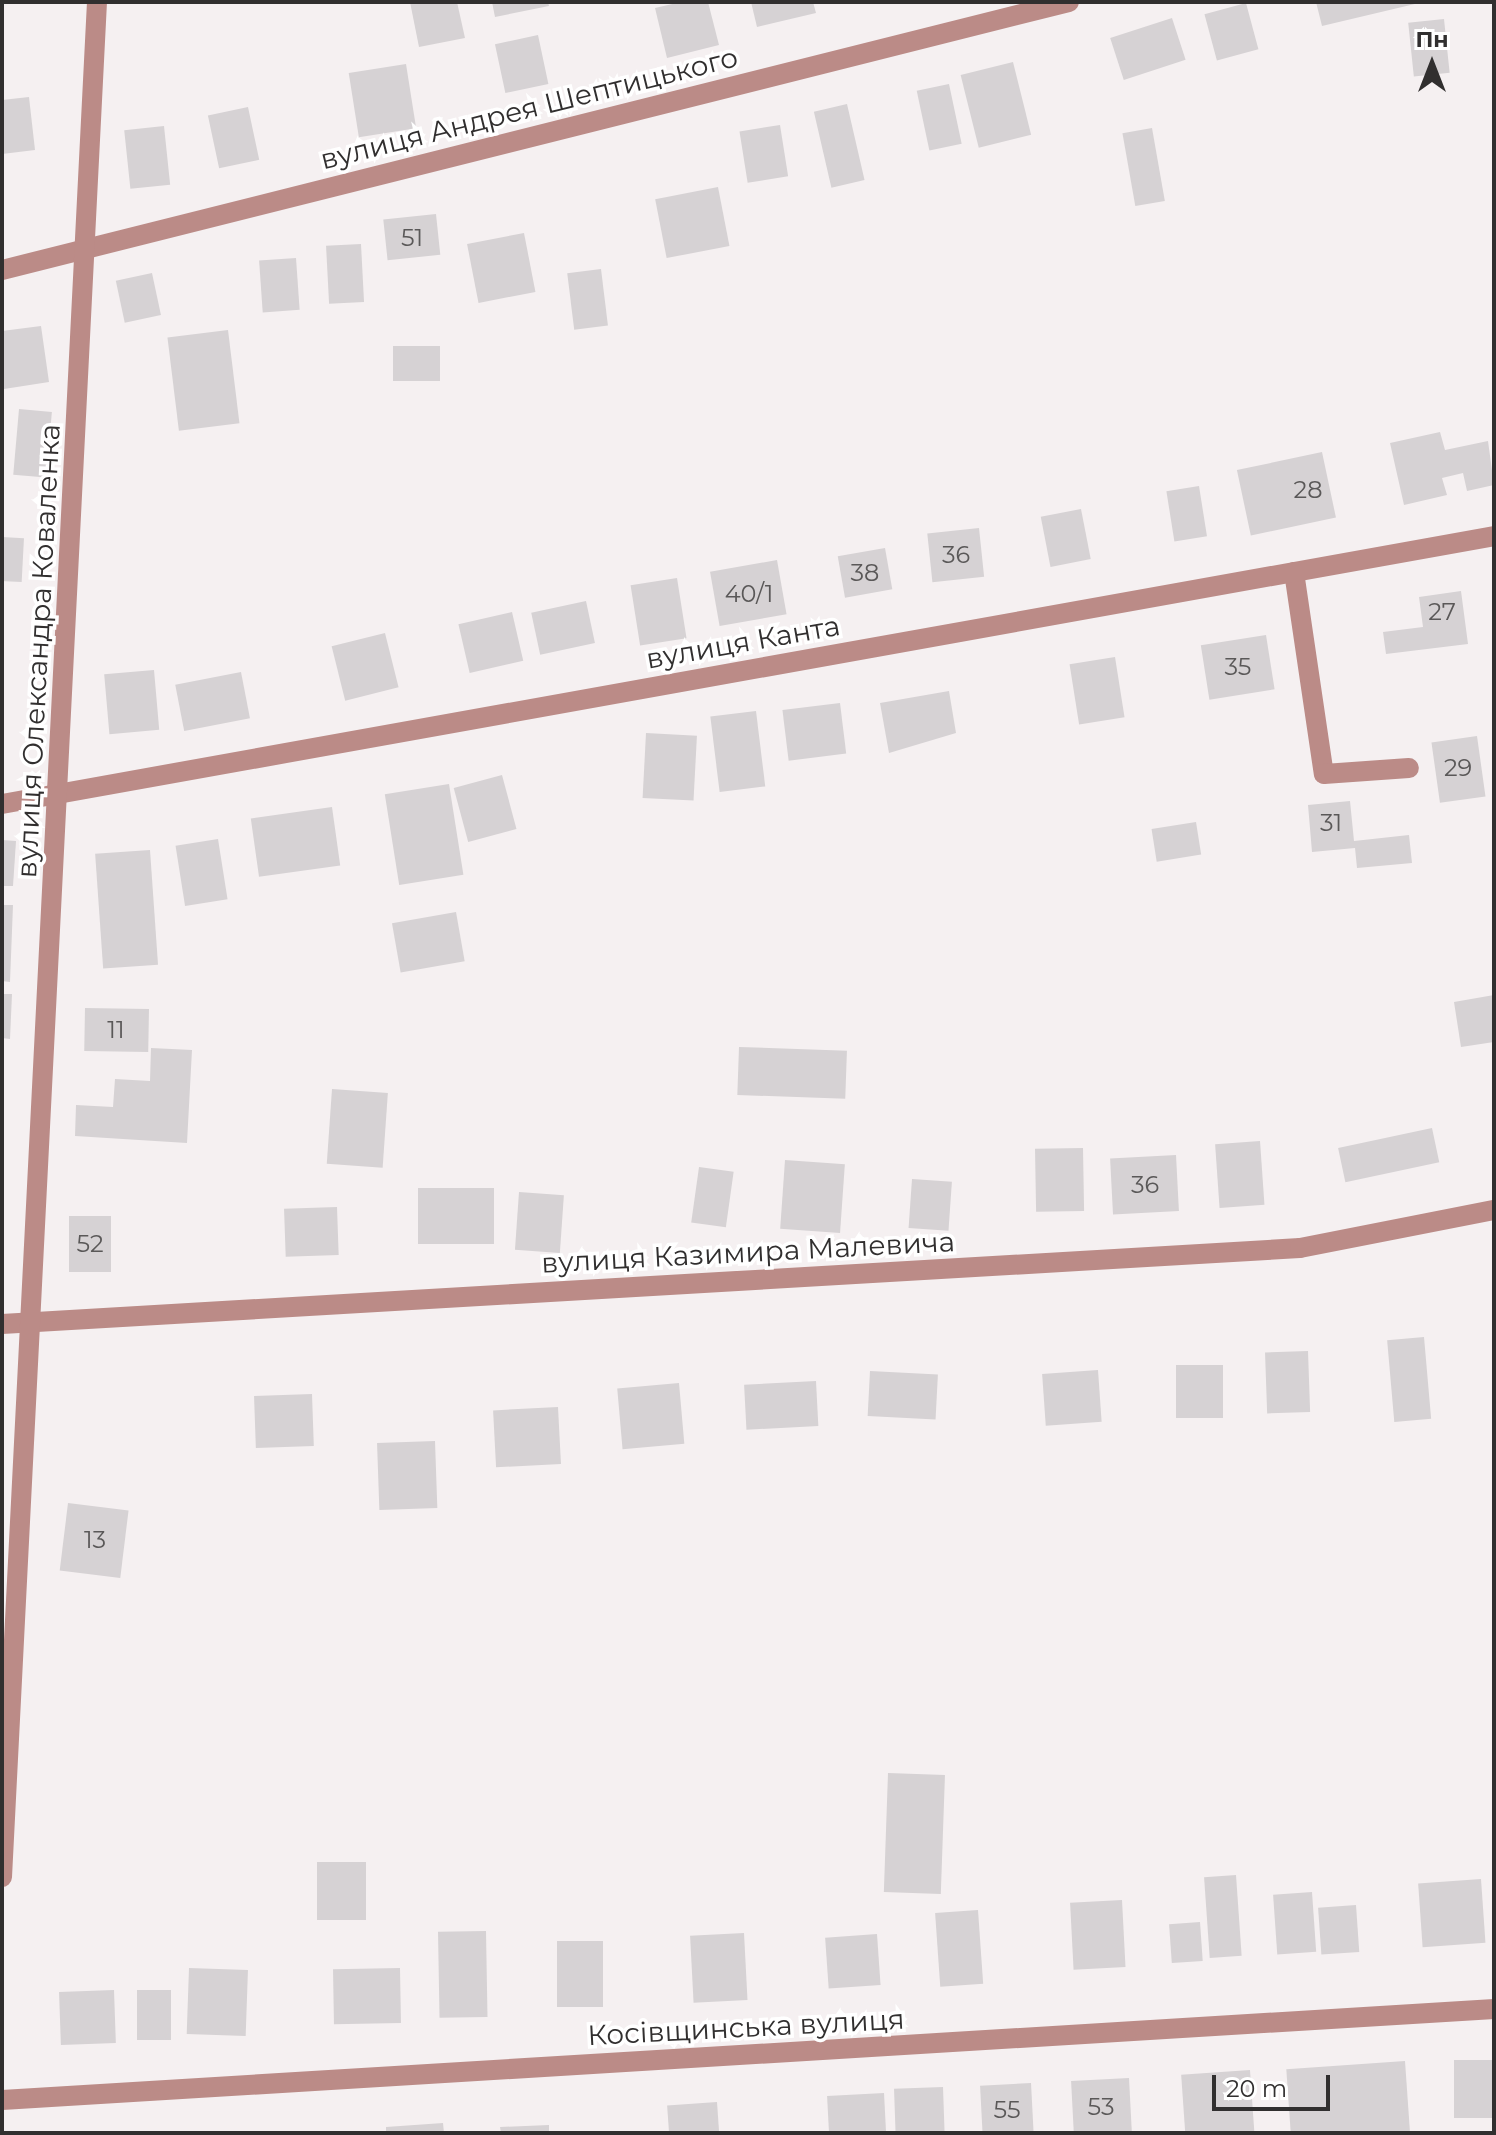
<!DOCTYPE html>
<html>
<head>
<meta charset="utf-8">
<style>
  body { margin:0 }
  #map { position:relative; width:1496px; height:2135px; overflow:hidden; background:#f5f0f1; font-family:Montserrat,sans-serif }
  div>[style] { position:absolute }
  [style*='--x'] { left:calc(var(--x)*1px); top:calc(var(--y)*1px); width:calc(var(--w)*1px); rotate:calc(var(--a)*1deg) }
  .building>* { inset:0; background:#d6d2d4; transform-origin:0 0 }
  .service>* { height:20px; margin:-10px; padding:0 10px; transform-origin:10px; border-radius:10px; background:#bb8b87 }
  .minor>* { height:20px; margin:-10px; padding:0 10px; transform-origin:10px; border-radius:10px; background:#bb8b87 }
  .tertiary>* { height:20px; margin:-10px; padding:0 10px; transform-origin:10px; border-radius:10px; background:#bb8b87 }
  span { translate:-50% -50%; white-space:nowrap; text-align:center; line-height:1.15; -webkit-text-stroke:7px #fff; paint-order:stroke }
  .number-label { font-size:24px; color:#5a5858 }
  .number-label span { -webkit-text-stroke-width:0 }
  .street-label { font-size:28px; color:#312f2f }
  .frame { position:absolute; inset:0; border:4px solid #312f2f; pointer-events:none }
  .north { position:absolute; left:1392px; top:24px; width:80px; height:80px; -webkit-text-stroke:6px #fff; paint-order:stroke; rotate:0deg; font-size:22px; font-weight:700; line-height:32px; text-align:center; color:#312f2f }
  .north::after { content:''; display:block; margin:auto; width:28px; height:36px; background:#312f2f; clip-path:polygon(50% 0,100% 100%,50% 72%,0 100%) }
  .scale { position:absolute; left:1212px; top:2075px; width:118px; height:36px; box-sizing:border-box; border:4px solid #312f2f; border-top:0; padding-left:10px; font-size:24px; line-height:28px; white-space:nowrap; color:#312f2f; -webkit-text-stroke:6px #fff; paint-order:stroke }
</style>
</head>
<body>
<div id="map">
  <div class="building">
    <i style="clip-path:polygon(410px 2px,457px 2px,465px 38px,419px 47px)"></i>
    <i style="clip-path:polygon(492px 2px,548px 2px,549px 6px,495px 17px)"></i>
    <i style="clip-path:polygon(681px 2px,708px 2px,719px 45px,667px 58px,655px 8px)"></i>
    <i style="clip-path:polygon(751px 2px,813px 2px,816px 13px,757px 27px)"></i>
    <i style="clip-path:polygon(1316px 2px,1419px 2px,1419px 3px,1322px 26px)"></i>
    <i style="left:1246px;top:3px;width:48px;height:43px;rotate:75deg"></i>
    <i style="left:1172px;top:18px;width:44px;height:65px;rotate:72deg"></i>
    <i style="left:1444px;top:19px;width:54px;height:36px;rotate:84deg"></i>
    <i style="left:538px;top:35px;width:50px;height:44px;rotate:78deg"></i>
    <i style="left:1013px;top:62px;width:75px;height:54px;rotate:76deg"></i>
    <i style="left:406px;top:64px;width:65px;height:58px;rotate:81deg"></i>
    <i style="left:949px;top:84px;width:61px;height:33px;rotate:78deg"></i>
    <i style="clip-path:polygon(29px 97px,35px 150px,2px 154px,2px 100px)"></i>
    <i style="left:847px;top:104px;width:78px;height:34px;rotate:77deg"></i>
    <i style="left:248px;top:107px;width:54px;height:41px;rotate:78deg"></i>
    <i style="left:780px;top:125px;width:52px;height:41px;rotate:81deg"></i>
    <i style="left:164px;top:126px;width:59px;height:40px;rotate:84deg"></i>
    <i style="left:1152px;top:128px;width:74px;height:30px;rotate:80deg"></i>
    <i style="left:718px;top:187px;width:60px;height:64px;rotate:79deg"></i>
    <i style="left:436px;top:214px;width:41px;height:53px;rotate:84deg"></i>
    <i style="left:524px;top:233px;width:60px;height:58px;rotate:79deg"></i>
    <i style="left:361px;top:244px;width:58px;height:35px;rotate:87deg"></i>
    <i style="left:296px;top:258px;width:52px;height:37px;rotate:86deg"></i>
    <i style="left:601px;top:269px;width:57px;height:34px;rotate:83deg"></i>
    <i style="left:152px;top:273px;width:43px;height:37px;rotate:78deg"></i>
    <i style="clip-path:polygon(41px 326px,49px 382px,4px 389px,2px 331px)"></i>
    <i style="left:228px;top:330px;width:94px;height:61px;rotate:83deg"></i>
    <i style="left:393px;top:346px;width:47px;height:35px"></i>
    <i style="left:19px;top:409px;width:33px;height:66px;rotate:5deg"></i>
    <i style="clip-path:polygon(1440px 432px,1445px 450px,1488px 441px,1494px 485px,1467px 491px,1463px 473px,1442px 478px,1447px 495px,1404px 505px,1390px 443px)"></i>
    <i style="left:1322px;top:452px;width:67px;height:87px;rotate:78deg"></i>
    <i style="left:1199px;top:486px;width:51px;height:33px;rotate:81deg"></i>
    <i style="left:1081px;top:509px;width:51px;height:41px;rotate:79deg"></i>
    <i style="left:979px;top:528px;width:49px;height:52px;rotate:84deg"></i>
    <i style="left:2px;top:537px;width:22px;height:44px;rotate:3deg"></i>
    <i style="left:885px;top:548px;width:42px;height:48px;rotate:80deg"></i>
    <i style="left:777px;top:560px;width:55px;height:68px;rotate:80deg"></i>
    <i style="left:677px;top:578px;width:61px;height:47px;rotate:81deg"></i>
    <i style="clip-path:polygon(1461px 591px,1468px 644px,1386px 654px,1383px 632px,1423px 627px,1419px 597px)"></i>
    <i style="left:586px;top:601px;width:43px;height:56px;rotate:78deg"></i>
    <i style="left:512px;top:612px;width:50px;height:55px;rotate:77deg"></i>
    <i style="left:385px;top:633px;width:56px;height:55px;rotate:76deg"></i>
    <i style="left:1266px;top:635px;width:55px;height:66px;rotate:81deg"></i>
    <i style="left:1115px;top:657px;width:61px;height:46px;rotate:81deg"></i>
    <i style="left:154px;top:670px;width:60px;height:50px;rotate:85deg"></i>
    <i style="left:241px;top:672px;width:47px;height:67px;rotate:79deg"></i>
    <i style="clip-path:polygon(949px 691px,956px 733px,889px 753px,880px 703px)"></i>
    <i style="left:840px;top:703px;width:51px;height:58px;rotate:83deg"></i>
    <i style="left:756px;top:711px;width:76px;height:46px;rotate:83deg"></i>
    <i style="left:646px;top:733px;width:51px;height:65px;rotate:3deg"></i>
    <i style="left:1477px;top:736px;width:61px;height:46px;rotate:82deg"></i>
    <i style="left:502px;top:775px;width:56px;height:50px;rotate:75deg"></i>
    <i style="left:449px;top:784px;width:92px;height:65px;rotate:81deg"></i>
    <i style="clip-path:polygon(1350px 801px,1354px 841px,1409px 835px,1412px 863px,1357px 868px,1355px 848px,1312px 852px,1308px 805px)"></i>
    <i style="left:332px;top:807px;width:59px;height:82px;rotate:82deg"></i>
    <i style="left:1196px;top:822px;width:33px;height:45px;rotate:81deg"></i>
    <i style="left:218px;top:839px;width:61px;height:43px;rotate:81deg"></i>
    <i style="clip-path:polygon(2px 840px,16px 841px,13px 886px,2px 886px)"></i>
    <i style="left:150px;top:850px;width:115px;height:55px;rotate:86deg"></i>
    <i style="clip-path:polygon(2px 905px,13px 905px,10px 982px,2px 981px)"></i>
    <i style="left:456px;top:912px;width:50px;height:65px;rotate:80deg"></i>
    <i style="clip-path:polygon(2px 994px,12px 994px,10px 1039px,2px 1038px)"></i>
    <i style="clip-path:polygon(1494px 995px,1494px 1042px,1461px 1047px,1454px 1002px)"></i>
    <i style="left:85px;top:1008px;width:64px;height:43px;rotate:1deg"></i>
    <i style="left:739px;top:1047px;width:108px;height:48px;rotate:2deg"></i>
    <i style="clip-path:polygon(151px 1048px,192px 1050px,187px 1143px,75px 1136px,76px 1105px,113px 1107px,115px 1079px,150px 1081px)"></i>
    <i style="left:332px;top:1089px;width:56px;height:75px;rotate:4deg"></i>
    <i style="left:1432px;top:1128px;width:35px;height:96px;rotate:78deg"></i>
    <i style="left:1260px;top:1141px;width:64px;height:45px;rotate:86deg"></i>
    <i style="left:1083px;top:1148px;width:63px;height:48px;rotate:89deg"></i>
    <i style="left:1176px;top:1155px;width:56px;height:66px;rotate:87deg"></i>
    <i style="left:785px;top:1160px;width:60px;height:69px;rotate:4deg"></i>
    <i style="left:699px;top:1167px;width:35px;height:56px;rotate:8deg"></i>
    <i style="left:912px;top:1179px;width:40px;height:49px;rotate:4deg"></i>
    <i style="left:418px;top:1188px;width:76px;height:56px"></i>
    <i style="left:519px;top:1192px;width:45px;height:58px;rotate:4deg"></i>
    <i style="left:337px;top:1207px;width:48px;height:53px;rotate:88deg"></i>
    <i style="left:69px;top:1216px;width:42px;height:56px"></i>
    <i style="left:1424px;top:1337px;width:82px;height:37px;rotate:85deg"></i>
    <i style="left:1308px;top:1351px;width:61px;height:43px;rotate:88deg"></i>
    <i style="left:1176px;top:1365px;width:47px;height:53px"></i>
    <i style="left:1098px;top:1370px;width:52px;height:56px;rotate:86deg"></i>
    <i style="left:870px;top:1371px;width:68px;height:45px;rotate:3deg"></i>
    <i style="left:816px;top:1381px;width:45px;height:72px;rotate:87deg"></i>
    <i style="left:679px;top:1383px;width:61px;height:62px;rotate:85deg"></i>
    <i style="left:312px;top:1394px;width:52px;height:58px;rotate:88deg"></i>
    <i style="left:558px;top:1407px;width:57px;height:65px;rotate:87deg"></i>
    <i style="left:435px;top:1441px;width:67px;height:58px;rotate:88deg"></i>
    <i style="left:68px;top:1503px;width:61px;height:68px;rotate:7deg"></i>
    <i style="left:888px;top:1773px;width:57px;height:119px;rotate:2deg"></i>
    <i style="left:317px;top:1862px;width:49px;height:58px"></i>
    <i style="left:1236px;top:1875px;width:81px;height:32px;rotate:86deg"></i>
    <i style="left:1481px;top:1879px;width:64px;height:63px;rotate:86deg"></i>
    <i style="left:1312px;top:1892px;width:60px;height:39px;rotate:86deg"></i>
    <i style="left:1122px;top:1900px;width:67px;height:52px;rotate:87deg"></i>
    <i style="left:1356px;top:1905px;width:47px;height:38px;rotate:86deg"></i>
    <i style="left:978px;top:1910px;width:74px;height:43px;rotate:86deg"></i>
    <i style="left:1200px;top:1922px;width:39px;height:31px;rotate:86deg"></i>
    <i style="left:486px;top:1931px;width:86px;height:48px;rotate:89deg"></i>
    <i style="left:744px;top:1933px;width:67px;height:54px;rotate:87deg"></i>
    <i style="left:877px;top:1934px;width:51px;height:52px;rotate:86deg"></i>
    <i style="left:557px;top:1941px;width:46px;height:66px"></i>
    <i style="left:189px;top:1968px;width:59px;height:66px;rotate:2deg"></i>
    <i style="left:400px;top:1968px;width:55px;height:67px;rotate:89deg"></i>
    <i style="left:114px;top:1990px;width:53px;height:55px;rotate:88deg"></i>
    <i style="left:137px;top:1990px;width:34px;height:50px"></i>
    <i style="left:1494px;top:2060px;width:58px;height:40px;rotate:90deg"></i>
    <i style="left:1405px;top:2061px;width:72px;height:119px;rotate:86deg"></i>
    <i style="left:1250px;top:2070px;width:63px;height:69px;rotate:86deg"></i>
    <i style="left:1129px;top:2078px;width:55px;height:58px;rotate:87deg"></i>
    <i style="left:1031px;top:2083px;width:50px;height:51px;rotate:87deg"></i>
    <i style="left:943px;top:2087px;width:46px;height:49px;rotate:88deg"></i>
    <i style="left:884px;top:2093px;width:38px;height:57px;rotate:87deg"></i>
    <i style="left:717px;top:2102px;width:31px;height:50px;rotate:86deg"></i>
    <i style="clip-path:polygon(443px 2123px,444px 2133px,386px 2133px,386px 2127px)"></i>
    <i style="clip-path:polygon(549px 2125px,549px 2133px,501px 2133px,500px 2127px)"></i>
  </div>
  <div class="service">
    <i style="--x:1294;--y:572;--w:204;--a:81.6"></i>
    <i style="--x:1324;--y:774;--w:85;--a:-4"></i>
  </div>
  <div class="minor">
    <i style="--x:2;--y:270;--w:1100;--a:-14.1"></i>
    <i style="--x:2;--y:804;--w:1516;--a:-10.18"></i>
    <i style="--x:2;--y:1324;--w:1300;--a:-3.35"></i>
    <i style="--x:1300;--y:1248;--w:198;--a:-11.1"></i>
    <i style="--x:2;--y:1877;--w:1877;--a:-87.1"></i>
  </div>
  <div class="tertiary">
    <i style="--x:2;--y:2100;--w:1495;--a:-3.49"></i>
  </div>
  <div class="number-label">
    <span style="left:412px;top:238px">51</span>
    <span style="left:1308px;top:490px">28</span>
    <span style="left:956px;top:555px">36</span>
    <span style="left:865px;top:573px">38</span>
    <span style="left:749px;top:594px">40/1</span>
    <span style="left:1442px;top:612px">27</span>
    <span style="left:1238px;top:667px">35</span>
    <span style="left:1458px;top:768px">29</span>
    <span style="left:1331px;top:823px">31</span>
    <span style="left:116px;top:1030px">11</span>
    <span style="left:1145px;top:1185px">36</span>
    <span style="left:90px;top:1244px">52</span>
    <span style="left:95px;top:1540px">13</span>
    <span style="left:1101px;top:2107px">53</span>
    <span style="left:1007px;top:2110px">55</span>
  </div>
  <div class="street-label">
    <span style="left:529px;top:108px;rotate:-14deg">вулиця Андрея Шептицького</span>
    <span style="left:743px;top:642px;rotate:-10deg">вулиця Канта</span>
    <span style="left:38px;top:651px;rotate:-87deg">вулиця Олександра Коваленка</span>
    <span style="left:748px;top:1252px;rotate:-3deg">вулиця Казимира Малевича</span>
    <span style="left:746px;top:2027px;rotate:-3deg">Косівщинська вулиця</span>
  </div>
  <div class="frame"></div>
  <div class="north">Пн</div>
  <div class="scale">20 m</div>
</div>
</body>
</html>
